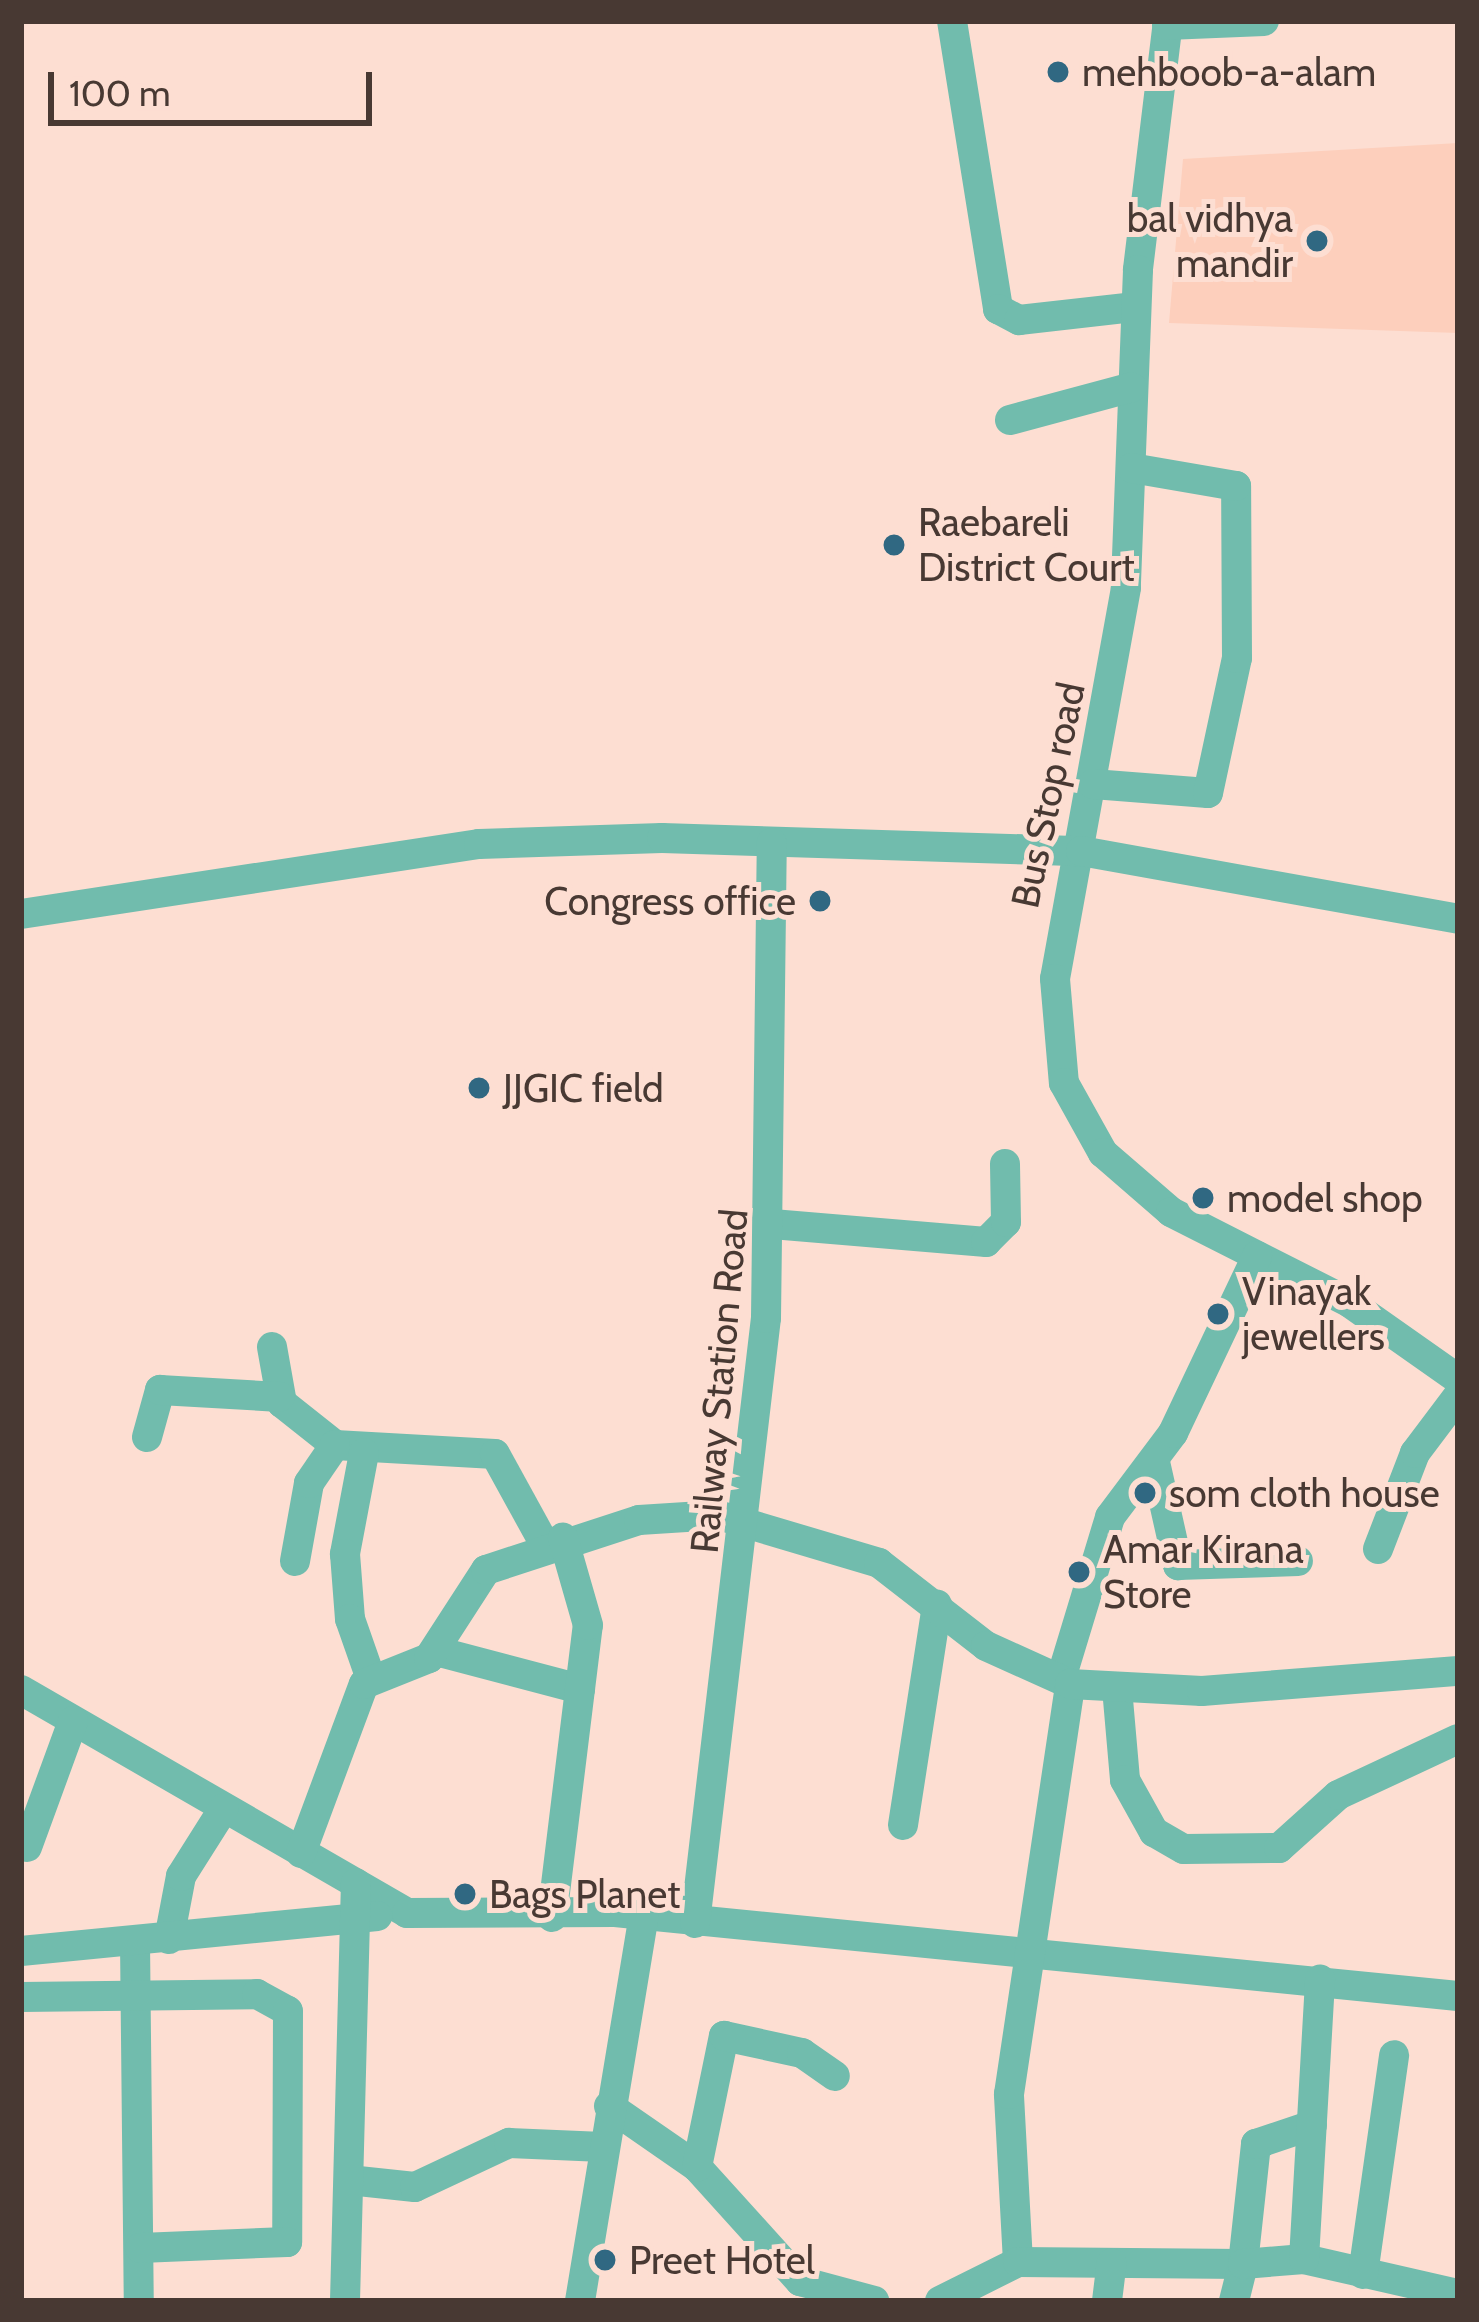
<!DOCTYPE html>
<html>
<head>
<meta charset="utf-8">
<style>
  body { margin:0 }
  #map { position:relative; width:1479px; height:2322px; overflow:hidden; background:#fdded2; font-family:Cabin,sans-serif }
  div>[style] { position:absolute }
  [style*='--x'] { left:calc(var(--x)*1px); top:calc(var(--y)*1px); width:calc(var(--w)*1px); rotate:calc(var(--a)*1deg) }
  .built>* { inset:0; background:#fdcfbc }
  .minor>* { height:30px; margin:-15px; padding:0 15px; transform-origin:15px; border-radius:15px; background:#71bcad }
  .dots>* { width:33px; height:33px; translate:-50% -50%; box-sizing:border-box; border:6px solid #fdded2; border-radius:50% }
  span { translate:-50% -50%; white-space:nowrap; text-align:center; line-height:1.15; -webkit-text-stroke:10px #fdded2; paint-order:stroke }
  .poi-label { font-size:39px; color:#483933 }
  .left { translate:0 -50%; text-align:left }
  .right { translate:-100% -50%; text-align:right }
  .street-label { font-size:39px; color:#483933 }
  .frame { position:absolute; inset:0; border:24px solid #483933; pointer-events:none }
  .scale { position:absolute; left:48px; top:72px; width:324px; height:54px; box-sizing:border-box; border:6px solid #483933; border-top:0; padding-left:15px; font-size:36px; line-height:42px; white-space:nowrap; color:#483933; -webkit-text-stroke:9px #fdded2; paint-order:stroke }
</style>
</head>
<body>
<div id="map">
  <div class="built">
    <i style="clip-path:polygon(1458px 143px,1458px 333px,1169px 323px,1183px 159px)"></i>
  </div>
  <div class="minor">
    <i style="--x:952;--y:21;--w:292;--a:80.9"></i>
    <i style="--x:998;--y:309;--w:24;--a:28"></i>
    <i style="--x:1019;--y:320;--w:117;--a:-6.4"></i>
    <i style="--x:1168;--y:21;--w:251;--a:96.9"></i>
    <i style="--x:1138;--y:270;--w:318;--a:92.2"></i>
    <i style="--x:1126;--y:588;--w:397;--a:100.3"></i>
    <i style="--x:1055;--y:979;--w:104;--a:85.1"></i>
    <i style="--x:1064;--y:1083;--w:80;--a:60.9"></i>
    <i style="--x:1103;--y:1153;--w:90;--a:40.9"></i>
    <i style="--x:1171;--y:1212;--w:201;--a:26.9"></i>
    <i style="--x:1350;--y:1303;--w:132;--a:35.1"></i>
    <i style="--x:1167;--y:25;--w:97;--a:-2.4"></i>
    <i style="--x:1010;--y:420;--w:126;--a:-15.1"></i>
    <i style="--x:1093;--y:784;--w:115;--a:4.5"></i>
    <i style="--x:1208;--y:793;--w:138;--a:-77.9"></i>
    <i style="--x:1237;--y:658;--w:172;--a:-90.3"></i>
    <i style="--x:1236;--y:486;--w:106;--a:-170.2"></i>
    <i style="--x:21;--y:914;--w:463;--a:-8.7"></i>
    <i style="--x:479;--y:844;--w:183;--a:-1.9"></i>
    <i style="--x:662;--y:838;--w:419;--a:1.8"></i>
    <i style="--x:1081;--y:851;--w:383;--a:10.2"></i>
    <i style="--x:772;--y:1224;--w:215;--a:4.8"></i>
    <i style="--x:986;--y:1242;--w:28;--a:-45"></i>
    <i style="--x:1006;--y:1222;--w:58;--a:-91"></i>
    <i style="--x:272;--y:1347;--w:57;--a:79.9"></i>
    <i style="--x:282;--y:1403;--w:68;--a:38.4"></i>
    <i style="--x:335;--y:1445;--w:160;--a:3.2"></i>
    <i style="--x:495;--y:1454;--w:104;--a:61.2"></i>
    <i style="--x:147;--y:1437;--w:49;--a:-74.5"></i>
    <i style="--x:160;--y:1390;--w:120;--a:3.3"></i>
    <i style="--x:364;--y:1453;--w:103;--a:100.7"></i>
    <i style="--x:345;--y:1554;--w:65;--a:85.6"></i>
    <i style="--x:350;--y:1619;--w:64;--a:70.7"></i>
    <i style="--x:1155;--y:1462;--w:106;--a:77.4"></i>
    <i style="--x:1178;--y:1565;--w:120;--a:-1.9"></i>
    <i style="--x:1378;--y:1549;--w:103;--a:-68.9"></i>
    <i style="--x:1415;--y:1453;--w:71;--a:-53"></i>
    <i style="--x:295;--y:1561;--w:79;--a:-79.8"></i>
    <i style="--x:309;--y:1483;--w:46;--a:-55.6"></i>
    <i style="--x:436;--y:1651;--w:149;--a:14.8"></i>
    <i style="--x:1063;--y:1672;--w:162;--a:-73.1"></i>
    <i style="--x:1110;--y:1517;--w:105;--a:-53.1"></i>
    <i style="--x:1173;--y:1433;--w:196;--a:-64.6"></i>
    <i style="--x:1117;--y:1688;--w:92;--a:85"></i>
    <i style="--x:1125;--y:1780;--w:60;--a:60.9"></i>
    <i style="--x:1154;--y:1832;--w:34;--a:30"></i>
    <i style="--x:1184;--y:1849;--w:95;--a:-0.6"></i>
    <i style="--x:1279;--y:1848;--w:79;--a:-41.9"></i>
    <i style="--x:1338;--y:1795;--w:132;--a:-25"></i>
    <i style="--x:21;--y:1690;--w:446;--a:30"></i>
    <i style="--x:407;--y:1913;--w:208;--a:-0.3"></i>
    <i style="--x:615;--y:1912;--w:847;--a:5.69"></i>
    <i style="--x:903;--y:1825;--w:223;--a:-81.2"></i>
    <i style="--x:27;--y:1847;--w:134;--a:-69.9"></i>
    <i style="--x:301;--y:1853;--w:180;--a:-69.6"></i>
    <i style="--x:364;--y:1684;--w:70;--a:-21.8"></i>
    <i style="--x:429;--y:1658;--w:105;--a:-57.1"></i>
    <i style="--x:486;--y:1570;--w:161;--a:-18.1"></i>
    <i style="--x:639;--y:1520;--w:79;--a:-3.6"></i>
    <i style="--x:718;--y:1515;--w:168;--a:16.6"></i>
    <i style="--x:879;--y:1563;--w:135;--a:37.8"></i>
    <i style="--x:986;--y:1646;--w:92;--a:24.3"></i>
    <i style="--x:552;--y:1917;--w:294;--a:-83"></i>
    <i style="--x:588;--y:1625;--w:91;--a:-106"></i>
    <i style="--x:695;--y:1923;--w:609;--a:-83.31"></i>
    <i style="--x:766;--y:1318;--w:475;--a:-89.3"></i>
    <i style="--x:169;--y:1939;--w:64;--a:-79.2"></i>
    <i style="--x:181;--y:1876;--w:80;--a:-57.7"></i>
    <i style="--x:135;--y:1942;--w:359;--a:89.4"></i>
    <i style="--x:21;--y:1951;--w:358;--a:-5.6"></i>
    <i style="--x:21;--y:1997;--w:236;--a:-0.7"></i>
    <i style="--x:257;--y:1994;--w:35;--a:29"></i>
    <i style="--x:288;--y:2011;--w:231;--a:90.2"></i>
    <i style="--x:287;--y:2242;--w:147;--a:177.7"></i>
    <i style="--x:609;--y:2106;--w:107;--a:34.7"></i>
    <i style="--x:697;--y:2167;--w:154;--a:47.9"></i>
    <i style="--x:800;--y:2281;--w:77;--a:15.1"></i>
    <i style="--x:697;--y:2167;--w:134;--a:-78.4"></i>
    <i style="--x:724;--y:2036;--w:80;--a:12.3"></i>
    <i style="--x:802;--y:2053;--w:40;--a:34.9"></i>
    <i style="--x:349;--y:2180;--w:66;--a:6.1"></i>
    <i style="--x:415;--y:2187;--w:104;--a:-25.1"></i>
    <i style="--x:509;--y:2143;--w:94;--a:2.4"></i>
    <i style="--x:1304;--y:2259;--w:158;--a:12.8"></i>
    <i style="--x:1018;--y:2262;--w:168;--a:-93.1"></i>
    <i style="--x:1009;--y:2094;--w:415;--a:-81.5"></i>
    <i style="--x:1070;--y:1684;--w:132;--a:3"></i>
    <i style="--x:1202;--y:1691;--w:257;--a:-4.5"></i>
    <i style="--x:1363;--y:2274;--w:221;--a:-81.9"></i>
    <i style="--x:345;--y:2301;--w:418;--a:-88.5"></i>
    <i style="--x:580;--y:2301;--w:391;--a:-80.6"></i>
    <i style="--x:940;--y:2301;--w:87;--a:-26.6"></i>
    <i style="--x:1018;--y:2262;--w:225;--a:0.5"></i>
    <i style="--x:1243;--y:2264;--w:121;--a:-83.8"></i>
    <i style="--x:1256;--y:2144;--w:59;--a:-18.7"></i>
    <i style="--x:1107;--y:2301;--w:38;--a:-83"></i>
    <i style="--x:1234;--y:2301;--w:38;--a:-76"></i>
    <i style="--x:1243;--y:2264;--w:61;--a:-4.7"></i>
    <i style="--x:1304;--y:2259;--w:280;--a:-86.7"></i>
  </div>
  <div class="dots">
    <i style="left:1058px;top:72px;background:#306882"></i>
    <i style="left:1317px;top:241px;background:#306882"></i>
    <i style="left:894px;top:545px;background:#306882"></i>
    <i style="left:820px;top:901px;background:#306882"></i>
    <i style="left:479px;top:1088px;background:#306882"></i>
    <i style="left:1203px;top:1198px;background:#306882"></i>
    <i style="left:1218px;top:1314px;background:#306882"></i>
    <i style="left:1145px;top:1493px;background:#306882"></i>
    <i style="left:1079px;top:1572px;background:#306882"></i>
    <i style="left:465px;top:1894px;background:#306882"></i>
    <i style="left:605px;top:2260px;background:#306882"></i>
  </div>
  <div class="poi-label">
    <span class="left" style="left:1082px;top:72px">mehboob-a-alam</span>
    <span class="right" style="left:1293px;top:241px">bal vidhya<br>mandir</span>
    <span class="left" style="left:918px;top:545px">Raebareli<br>District Court</span>
    <span class="right" style="left:796px;top:901px">Congress office</span>
    <span class="left" style="left:503px;top:1088px">JJGIC field</span>
    <span class="left" style="left:1227px;top:1198px">model shop</span>
    <span class="left" style="left:1242px;top:1314px">Vinayak<br>jewellers</span>
    <span class="left" style="left:1169px;top:1493px">som cloth house</span>
    <span class="left" style="left:1103px;top:1572px">Amar Kirana<br>Store</span>
    <span class="left" style="left:489px;top:1894px">Bags Planet</span>
    <span class="left" style="left:629px;top:2260px">Preet Hotel</span>
  </div>
  <div class="street-label">
    <span style="left:1048px;top:795px;rotate:-78deg">Bus Stop road</span>
    <span style="left:719px;top:1381px;rotate:-85deg">Railway Station Road</span>
  </div>
  <div class="frame"></div>
  <div class="scale">100 m</div>
</div>
</body>
</html>
